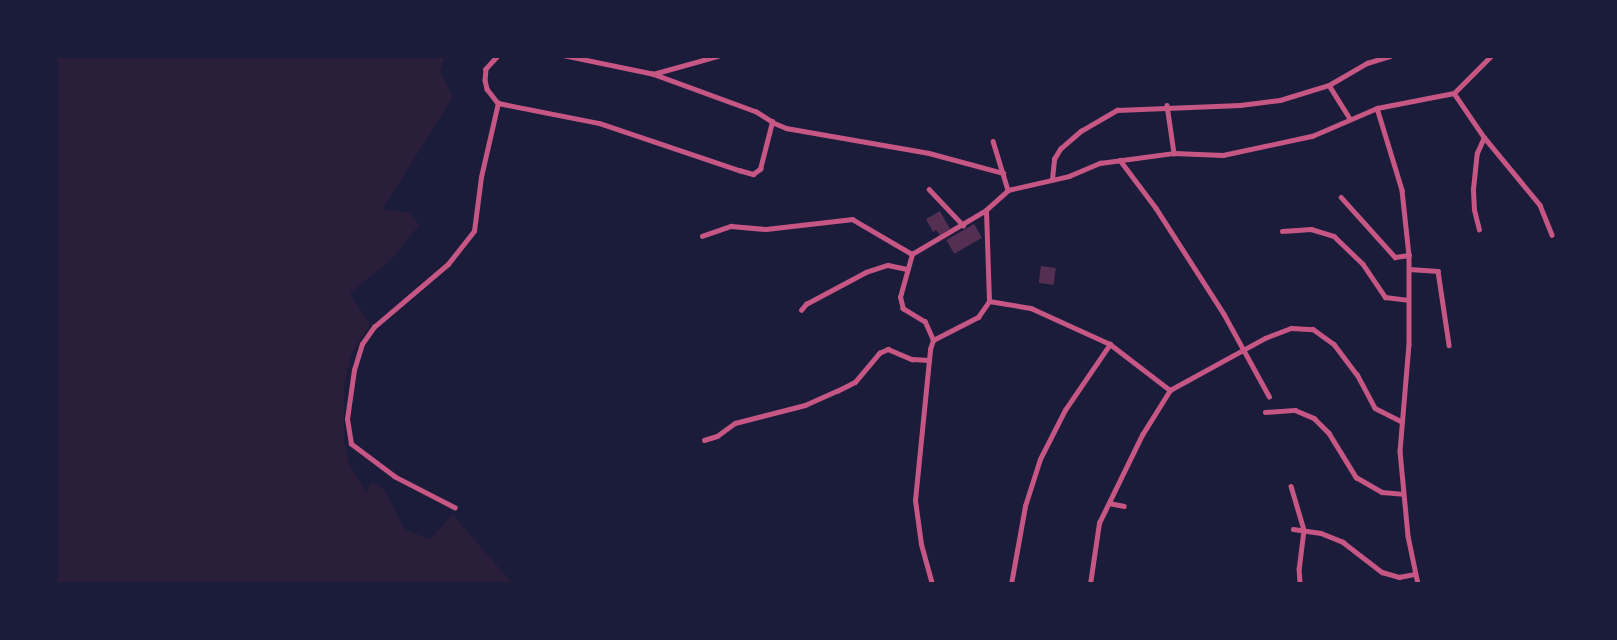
<!DOCTYPE html>
<html>
<head>
<meta charset="utf-8">
<style>
  body { margin:0 }
  #map { position:relative; width:1617px; height:640px; overflow:hidden; background:#1b1b3a; font-family:"Alegreya Sans",sans-serif }
  div>[style] { position:absolute }
  [style*='--x'] { left:calc(var(--x)*1px); top:calc(var(--y)*1px); width:calc(var(--w)*1px); rotate:calc(var(--a)*1deg) }
  .green>* { inset:0; background:#2a1e3b }
  .building>* { inset:0; background:#542f53; transform-origin:0 0 }
  .minor>* { height:4.5px; margin:-2.25px; padding:0 2.25px; transform-origin:2.25px; border-radius:2.25px; background:#c65784 }
  .tertiary>* { height:5px; margin:-2.5px; padding:0 2.5px; transform-origin:2.5px; border-radius:2.5px; background:#c65784 }
  span { translate:-50% -50%; white-space:nowrap; text-align:center; line-height:1.15; -webkit-text-stroke:7px #1b1b3a; paint-order:stroke }
  .frame { position:absolute; inset:0; border:58px solid #1b1b3a; pointer-events:none }
</style>
</head>
<body>
<div id="map">
  <div class="green">
    <i style="clip-path:polygon(56px 56px,445px 56px,440px 71px,453px 97px,382px 210px,408px 212px,419px 225px,392px 259px,350px 293px,370px 325px,351px 355px,344px 387px,344px 441px,349px 463px,366px 493px,371px 482px,385px 490px,405px 530px,430px 539px,453px 515px,513px 584px,56px 584px)"></i>
  </div>
  <div class="building">
    <i style="clip-path:polygon(940px 211px,950px 229px,940px 235px,936px 230px,933px 232px,926px 219px)"></i>
    <i style="left:974px;top:224px;width:16px;height:32px;rotate:60deg"></i>
    <i style="left:1041px;top:266px;width:15px;height:17px;rotate:8deg"></i>
  </div>
  <div class="minor">
    <i style="--x:498;--y:56;--w:18;--a:133"></i>
    <i style="--x:486;--y:69;--w:11;--a:95"></i>
    <i style="--x:485;--y:80;--w:9;--a:77"></i>
    <i style="--x:487;--y:89;--w:18;--a:52"></i>
    <i style="--x:498;--y:103;--w:103;--a:11.2"></i>
    <i style="--x:599;--y:123;--w:148;--a:18.6"></i>
    <i style="--x:739;--y:170;--w:15;--a:16"></i>
    <i style="--x:753;--y:174;--w:9;--a:-36"></i>
    <i style="--x:760;--y:169;--w:49;--a:-75.7"></i>
    <i style="--x:772;--y:122;--w:19;--a:-148"></i>
    <i style="--x:756;--y:112;--w:111;--a:-159.9"></i>
    <i style="--x:652;--y:74;--w:89;--a:-168.3"></i>
    <i style="--x:653;--y:74;--w:67;--a:-15.5"></i>
    <i style="--x:1329;--y:85;--w:44;--a:-30.1"></i>
    <i style="--x:1367;--y:63;--w:24;--a:-17"></i>
    <i style="--x:1454;--y:93;--w:53;--a:55.7"></i>
    <i style="--x:1484;--y:137;--w:88;--a:50.5"></i>
    <i style="--x:1540;--y:205;--w:32;--a:68"></i>
    <i style="--x:1167;--y:105;--w:49;--a:81.7"></i>
    <i style="--x:1377;--y:108;--w:86;--a:73"></i>
    <i style="--x:1402;--y:190;--w:65;--a:83.9"></i>
    <i style="--x:1409;--y:255;--w:89;--a:90"></i>
    <i style="--x:1409;--y:344;--w:107;--a:94.8"></i>
    <i style="--x:1400;--y:451;--w:85;--a:84.6"></i>
    <i style="--x:1408;--y:536;--w:49;--a:78.2"></i>
    <i style="--x:772;--y:122;--w:15;--a:23"></i>
    <i style="--x:786;--y:128;--w:145;--a:9.9"></i>
    <i style="--x:929;--y:153;--w:77;--a:15.1"></i>
    <i style="--x:993;--y:141;--w:51;--a:73"></i>
    <i style="--x:1120;--y:160;--w:60;--a:53.1"></i>
    <i style="--x:1156;--y:208;--w:126;--a:57.3"></i>
    <i style="--x:1224;--y:314;--w:94;--a:61.2"></i>
    <i style="--x:1052;--y:179;--w:20;--a:-84"></i>
    <i style="--x:1054;--y:159;--w:12;--a:-59"></i>
    <i style="--x:1060;--y:149;--w:28;--a:-41"></i>
    <i style="--x:1081;--y:131;--w:42;--a:-30.3"></i>
    <i style="--x:1117;--y:110;--w:123;--a:-2.3"></i>
    <i style="--x:1240;--y:105;--w:40;--a:-7.1"></i>
    <i style="--x:1280;--y:100;--w:51;--a:-17"></i>
    <i style="--x:1329;--y:85;--w:40;--a:58"></i>
    <i style="--x:929;--y:189;--w:50;--a:46.6"></i>
    <i style="--x:1341;--y:197;--w:81;--a:48"></i>
    <i style="--x:1395;--y:257;--w:14;--a:-8"></i>
    <i style="--x:1479;--y:230;--w:21;--a:-104"></i>
    <i style="--x:1474;--y:210;--w:21;--a:-93"></i>
    <i style="--x:1473;--y:189;--w:36;--a:-84"></i>
    <i style="--x:1477;--y:153;--w:17;--a:-66"></i>
    <i style="--x:1282;--y:231;--w:29;--a:-4"></i>
    <i style="--x:1311;--y:229;--w:24;--a:17"></i>
    <i style="--x:1334;--y:236;--w:40;--a:44"></i>
    <i style="--x:1363;--y:264;--w:40;--a:56"></i>
    <i style="--x:1385;--y:297;--w:23;--a:7"></i>
    <i style="--x:702;--y:236;--w:31;--a:-19"></i>
    <i style="--x:731;--y:226;--w:35;--a:5"></i>
    <i style="--x:766;--y:229;--w:87;--a:-6.6"></i>
    <i style="--x:852;--y:219;--w:69;--a:30.3"></i>
    <i style="--x:1409;--y:269;--w:29;--a:4"></i>
    <i style="--x:1438;--y:271;--w:75;--a:81.5"></i>
    <i style="--x:989;--y:301;--w:43;--a:9.5"></i>
    <i style="--x:1031;--y:308;--w:87;--a:24.5"></i>
    <i style="--x:1110;--y:344;--w:76;--a:37.5"></i>
    <i style="--x:801;--y:310;--w:8;--a:-50"></i>
    <i style="--x:806;--y:304;--w:68;--a:-28.1"></i>
    <i style="--x:866;--y:272;--w:23;--a:-18"></i>
    <i style="--x:888;--y:265;--w:19;--a:12"></i>
    <i style="--x:933;--y:340;--w:20;--a:-114"></i>
    <i style="--x:925;--y:322;--w:26;--a:-149"></i>
    <i style="--x:903;--y:309;--w:12;--a:-104"></i>
    <i style="--x:900;--y:297;--w:45;--a:-74.4"></i>
    <i style="--x:912;--y:254;--w:86;--a:-30.7"></i>
    <i style="--x:986;--y:210;--w:30;--a:-42"></i>
    <i style="--x:1008;--y:190;--w:63;--a:-12.9"></i>
    <i style="--x:1069;--y:176;--w:34;--a:-23"></i>
    <i style="--x:1100;--y:163;--w:75;--a:-7.7"></i>
    <i style="--x:1174;--y:153;--w:49;--a:2.3"></i>
    <i style="--x:1223;--y:155;--w:91;--a:-12.1"></i>
    <i style="--x:1312;--y:136;--w:71;--a:-23.3"></i>
    <i style="--x:1377;--y:108;--w:78;--a:-11"></i>
    <i style="--x:1454;--y:93;--w:52;--a:-45"></i>
    <i style="--x:1265;--y:412;--w:30;--a:-4"></i>
    <i style="--x:1295;--y:410;--w:21;--a:23"></i>
    <i style="--x:1314;--y:418;--w:21;--a:45"></i>
    <i style="--x:1329;--y:433;--w:52;--a:58.5"></i>
    <i style="--x:1356;--y:477;--w:30;--a:30"></i>
    <i style="--x:1382;--y:492;--w:21;--a:5"></i>
    <i style="--x:704;--y:440;--w:14;--a:-17"></i>
    <i style="--x:717;--y:436;--w:22;--a:-36"></i>
    <i style="--x:735;--y:423;--w:72;--a:-14.4"></i>
    <i style="--x:805;--y:405;--w:35;--a:-24"></i>
    <i style="--x:837;--y:391;--w:20;--a:-27"></i>
    <i style="--x:855;--y:382;--w:38;--a:-50"></i>
    <i style="--x:879;--y:353;--w:10;--a:-24"></i>
    <i style="--x:888;--y:349;--w:26;--a:23"></i>
    <i style="--x:912;--y:359;--w:17;--a:3"></i>
    <i style="--x:1291;--y:486;--w:46;--a:73.5"></i>
    <i style="--x:1304;--y:530;--w:38;--a:97"></i>
    <i style="--x:1299;--y:568;--w:16;--a:86"></i>
    <i style="--x:1109;--y:503;--w:15;--a:11"></i>
    <i style="--x:455;--y:508;--w:68;--a:-152.7"></i>
    <i style="--x:395;--y:477;--w:55;--a:-143.1"></i>
    <i style="--x:351;--y:444;--w:25;--a:-99"></i>
    <i style="--x:347;--y:419;--w:49;--a:-81.9"></i>
    <i style="--x:354;--y:370;--w:27;--a:-73"></i>
    <i style="--x:362;--y:344;--w:21;--a:-55"></i>
    <i style="--x:374;--y:327;--w:97;--a:-40.4"></i>
    <i style="--x:448;--y:264;--w:42;--a:-51.8"></i>
    <i style="--x:474;--y:231;--w:54;--a:-82.6"></i>
    <i style="--x:481;--y:177;--w:76;--a:-77.1"></i>
    <i style="--x:1293;--y:529;--w:28;--a:8"></i>
    <i style="--x:1321;--y:533;--w:24;--a:22"></i>
    <i style="--x:1343;--y:542;--w:49;--a:37.6"></i>
    <i style="--x:1382;--y:572;--w:18;--a:16"></i>
    <i style="--x:1399;--y:577;--w:16;--a:-11"></i>
    <i style="--x:1011;--y:584;--w:79;--a:-79.8"></i>
    <i style="--x:1025;--y:506;--w:49;--a:-72.3"></i>
    <i style="--x:1040;--y:459;--w:55;--a:-63"></i>
    <i style="--x:1065;--y:410;--w:80;--a:-55.7"></i>
    <i style="--x:1090;--y:584;--w:62;--a:-81.6"></i>
    <i style="--x:1099;--y:523;--w:98;--a:-64"></i>
    <i style="--x:1142;--y:435;--w:53;--a:-58.1"></i>
    <i style="--x:1170;--y:390;--w:108;--a:-28.7"></i>
    <i style="--x:1265;--y:338;--w:28;--a:-21"></i>
    <i style="--x:1291;--y:328;--w:22;--a:3"></i>
    <i style="--x:1313;--y:329;--w:26;--a:36"></i>
    <i style="--x:1334;--y:344;--w:38;--a:53"></i>
    <i style="--x:1357;--y:374;--w:38;--a:62"></i>
    <i style="--x:1375;--y:408;--w:30;--a:27"></i>
  </div>
  <div class="tertiary">
    <i style="--x:932;--y:584;--w:41;--a:-105.4"></i>
    <i style="--x:921;--y:544;--w:44;--a:-97.8"></i>
    <i style="--x:915;--y:500;--w:152;--a:-84.3"></i>
    <i style="--x:930;--y:349;--w:9;--a:-72"></i>
    <i style="--x:933;--y:340;--w:51;--a:-27.1"></i>
    <i style="--x:978;--y:317;--w:19;--a:-55"></i>
    <i style="--x:989;--y:301;--w:91;--a:-91.9"></i>
  </div>
  <div class="frame"></div>
</div>
</body>
</html>
